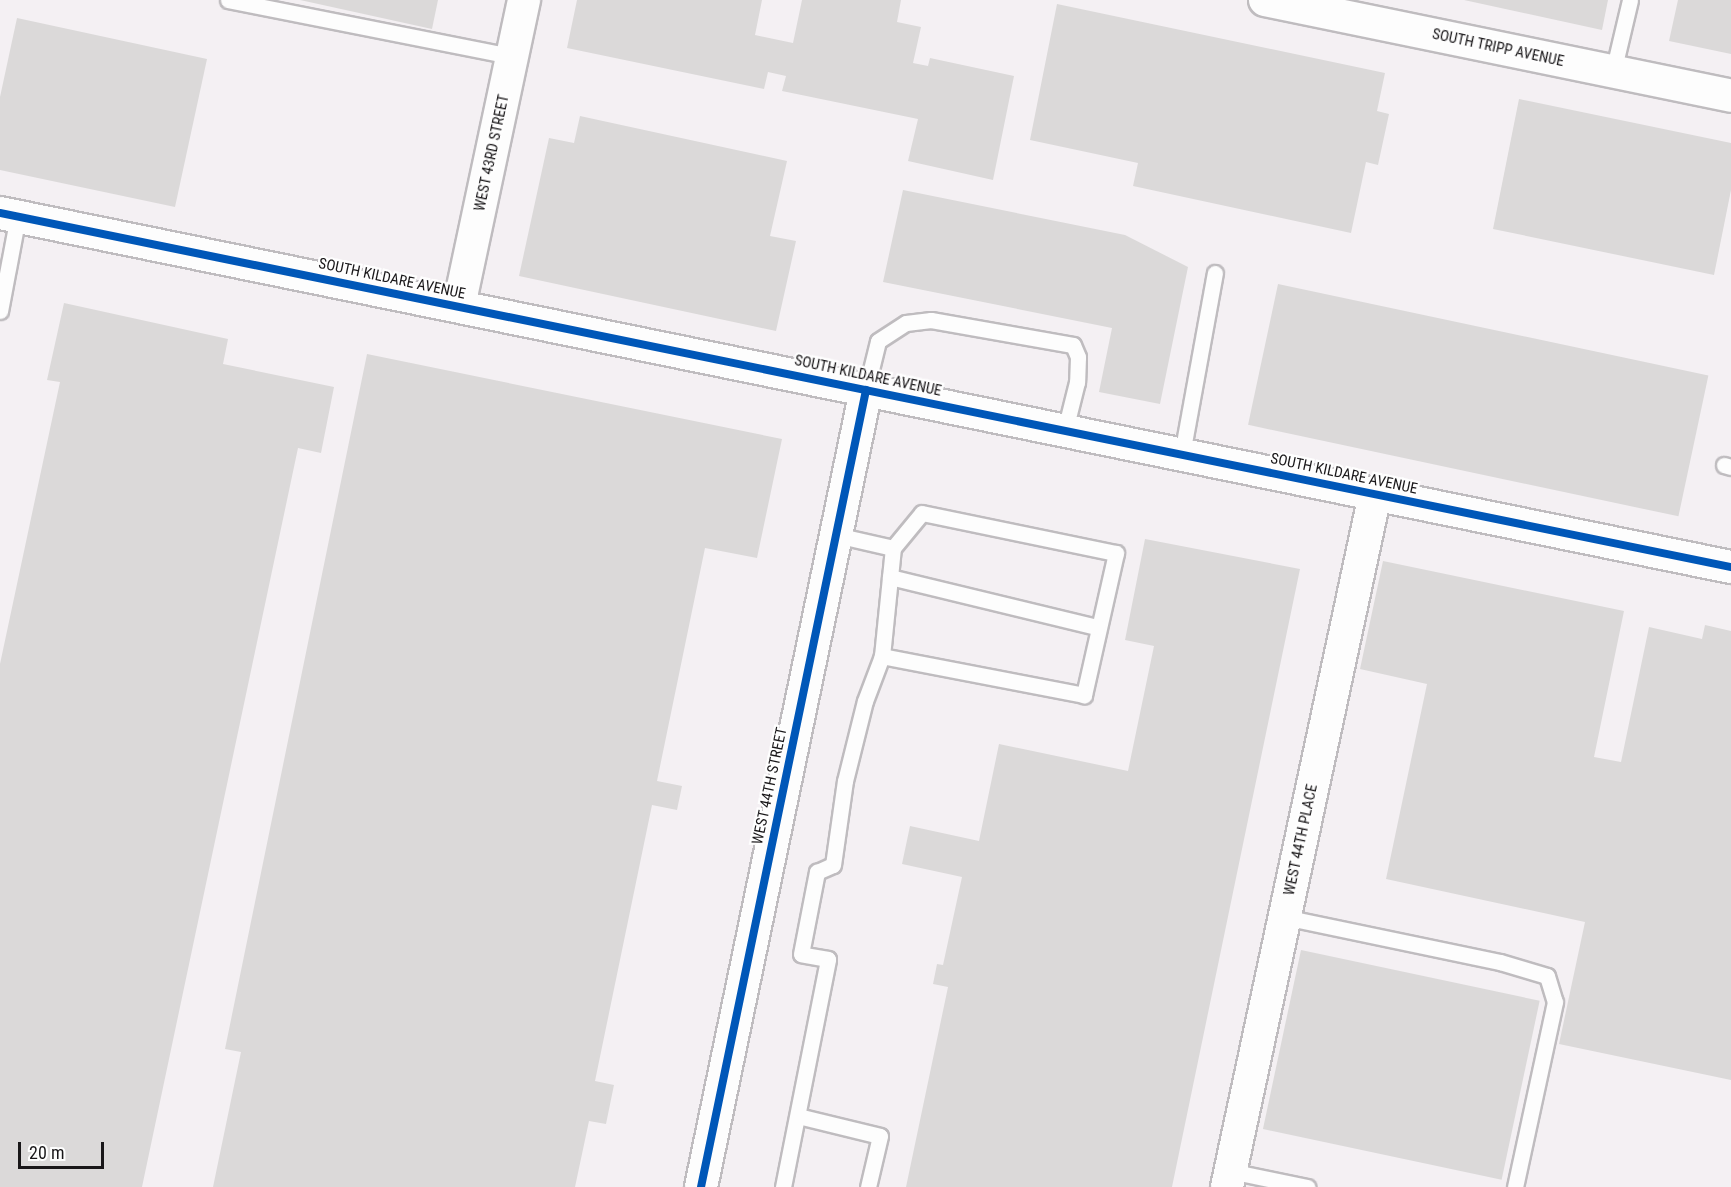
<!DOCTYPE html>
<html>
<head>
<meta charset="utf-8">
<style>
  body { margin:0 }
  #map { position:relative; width:1731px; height:1187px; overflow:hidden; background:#f4f0f3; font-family:"Roboto Condensed",sans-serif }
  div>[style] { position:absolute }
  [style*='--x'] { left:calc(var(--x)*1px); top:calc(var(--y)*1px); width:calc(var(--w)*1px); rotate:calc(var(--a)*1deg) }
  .building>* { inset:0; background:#dbd9d9; transform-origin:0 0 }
  .roads { filter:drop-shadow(2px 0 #bfbcbf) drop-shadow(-2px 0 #bfbcbf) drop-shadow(0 2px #bfbcbf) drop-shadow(0 -2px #bfbcbf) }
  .lane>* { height:15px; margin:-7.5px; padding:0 7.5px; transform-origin:7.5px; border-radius:7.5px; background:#fdfdfd }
  .street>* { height:32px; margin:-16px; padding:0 16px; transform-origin:16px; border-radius:16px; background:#fdfdfd }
  .cycleway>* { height:8px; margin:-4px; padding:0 4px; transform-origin:4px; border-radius:4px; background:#0057b8 }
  span { translate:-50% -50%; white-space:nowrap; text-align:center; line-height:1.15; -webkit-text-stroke:4.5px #fefefe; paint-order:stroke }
  .street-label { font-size:15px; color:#191719 }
  .scale { position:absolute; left:18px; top:1142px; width:86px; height:27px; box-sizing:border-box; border:3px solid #191719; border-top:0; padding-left:8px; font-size:18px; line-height:21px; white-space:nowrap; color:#191719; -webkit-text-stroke:4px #fefefe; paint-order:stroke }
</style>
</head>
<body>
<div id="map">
  <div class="building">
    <i style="clip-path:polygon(300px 0,438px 0,432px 29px)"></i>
    <i style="clip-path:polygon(577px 0,762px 0,755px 35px,793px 43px,802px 0,901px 0,897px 22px,921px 27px,913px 63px,928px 66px,930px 58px,1014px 76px,993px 180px,908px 161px,918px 119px,782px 91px,786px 76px,768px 72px,764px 89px,567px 48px)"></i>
    <i style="clip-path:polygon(1464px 0,1608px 0,1602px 30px)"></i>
    <i style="clip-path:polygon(1678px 0,1731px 0,1731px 54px,1669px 41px)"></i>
    <i style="clip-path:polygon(1057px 4px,1385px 73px,1377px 111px,1389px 114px,1378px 165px,1366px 162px,1351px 233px,1133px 186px,1138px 163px,1030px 140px)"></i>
    <i style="clip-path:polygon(17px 18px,207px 59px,175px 207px,0 170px,0 97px)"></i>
    <i style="clip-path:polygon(1519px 99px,1731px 143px,1731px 190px,1714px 275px,1493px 229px)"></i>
    <i style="clip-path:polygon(580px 116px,787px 161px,770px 236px,796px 241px,776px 331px,519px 276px,549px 138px,574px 143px)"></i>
    <i style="clip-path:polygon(903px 190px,1125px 235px,1188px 267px,1160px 404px,1099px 392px,1112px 328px,883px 282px)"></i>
    <i style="left:1278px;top:284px;width:440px;height:144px;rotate:12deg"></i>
    <i style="clip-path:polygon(64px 303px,228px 339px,223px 364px,334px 387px,321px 453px,298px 448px,142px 1187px,0 1187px,0 664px,60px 382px,47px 380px)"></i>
    <i style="clip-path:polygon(367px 354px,782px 439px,757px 558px,705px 548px,657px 781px,682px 786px,677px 810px,652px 805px,595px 1081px,614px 1085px,606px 1124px,589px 1121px,575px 1187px,213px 1187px,241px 1052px,225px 1049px)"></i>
    <i style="clip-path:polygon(1145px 539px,1300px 569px,1172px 1187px,906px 1187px,948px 987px,933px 984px,937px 964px,943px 965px,962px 877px,902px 864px,910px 826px,979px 841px,999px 744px,1128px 771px,1154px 646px,1125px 640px)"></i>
    <i style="clip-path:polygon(1383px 561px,1624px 611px,1594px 757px,1621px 762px,1649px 627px,1702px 639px,1705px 625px,1731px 631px,1731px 1080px,1559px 1044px,1585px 922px,1386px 879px,1427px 684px,1360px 669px)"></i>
    <i style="left:1301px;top:950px;width:244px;height:183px;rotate:12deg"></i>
  </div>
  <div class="roads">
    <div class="lane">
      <i style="--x:228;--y:0;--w:289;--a:11.2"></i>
      <i style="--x:1613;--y:72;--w:74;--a:-76.7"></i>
      <i style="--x:0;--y:311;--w:97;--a:-79.3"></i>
      <i style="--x:866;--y:390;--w:50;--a:-76.2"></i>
      <i style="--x:878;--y:341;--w:33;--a:-33"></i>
      <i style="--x:906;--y:323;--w:25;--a:-7"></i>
      <i style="--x:931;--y:320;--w:144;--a:10"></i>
      <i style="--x:1073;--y:345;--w:13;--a:67"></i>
      <i style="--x:1078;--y:357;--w:25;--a:92"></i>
      <i style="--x:1077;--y:382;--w:49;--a:104"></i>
      <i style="--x:1182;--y:454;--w:184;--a:-79.7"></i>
      <i style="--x:1724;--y:465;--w:7;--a:16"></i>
      <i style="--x:922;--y:513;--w:198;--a:11.7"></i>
      <i style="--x:1116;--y:553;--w:146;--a:102.7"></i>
      <i style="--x:1084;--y:695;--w:206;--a:-169.1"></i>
      <i style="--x:882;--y:656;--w:109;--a:-84.2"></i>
      <i style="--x:893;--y:548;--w:45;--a:-50.4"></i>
      <i style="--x:836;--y:535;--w:58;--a:12.8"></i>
      <i style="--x:890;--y:577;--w:213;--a:13.6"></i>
      <i style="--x:1284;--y:917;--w:221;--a:11.8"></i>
      <i style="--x:1500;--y:962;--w:49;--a:16.6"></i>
      <i style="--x:1547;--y:976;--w:27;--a:73"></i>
      <i style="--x:1555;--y:1002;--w:189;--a:102.2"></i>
      <i style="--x:798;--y:1116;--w:84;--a:13.7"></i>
      <i style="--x:880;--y:1136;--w:52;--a:103.2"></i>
      <i style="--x:1230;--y:1171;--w:79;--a:11.7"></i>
      <i style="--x:783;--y:1187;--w:232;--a:-78.8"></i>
      <i style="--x:828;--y:959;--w:27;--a:-170"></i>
      <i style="--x:801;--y:954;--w:84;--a:-79"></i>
      <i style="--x:817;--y:872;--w:17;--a:-24"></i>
      <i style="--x:833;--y:865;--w:85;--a:-81.9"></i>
      <i style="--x:845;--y:781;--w:82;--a:-76"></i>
      <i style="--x:865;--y:701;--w:48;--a:-69.3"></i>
    </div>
    <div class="street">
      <i style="--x:1265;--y:0;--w:476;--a:11.6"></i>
      <i style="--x:0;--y:213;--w:1767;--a:11.56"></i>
      <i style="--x:459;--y:306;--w:313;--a:-78"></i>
      <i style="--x:701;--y:1187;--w:814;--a:-78.3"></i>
      <i style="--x:1227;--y:1187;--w:709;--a:-77.94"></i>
    </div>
  </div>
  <div class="cycleway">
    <i style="--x:0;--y:213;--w:1767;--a:11.56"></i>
    <i style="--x:701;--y:1187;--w:814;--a:-78.3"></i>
  </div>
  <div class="street-label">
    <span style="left:1498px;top:48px;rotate:12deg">SOUTH TRIPP AVENUE</span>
    <span style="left:492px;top:153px;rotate:-78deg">WEST 43RD STREET</span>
    <span style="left:392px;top:279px;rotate:12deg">SOUTH KILDARE AVENUE</span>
    <span style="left:868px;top:376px;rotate:12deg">SOUTH KILDARE AVENUE</span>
    <span style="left:1344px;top:474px;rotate:12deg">SOUTH KILDARE AVENUE</span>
    <span style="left:770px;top:786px;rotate:-78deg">WEST 44TH STREET</span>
    <span style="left:1301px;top:840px;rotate:-78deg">WEST 44TH PLACE</span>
  </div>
  <div class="scale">20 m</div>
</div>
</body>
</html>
